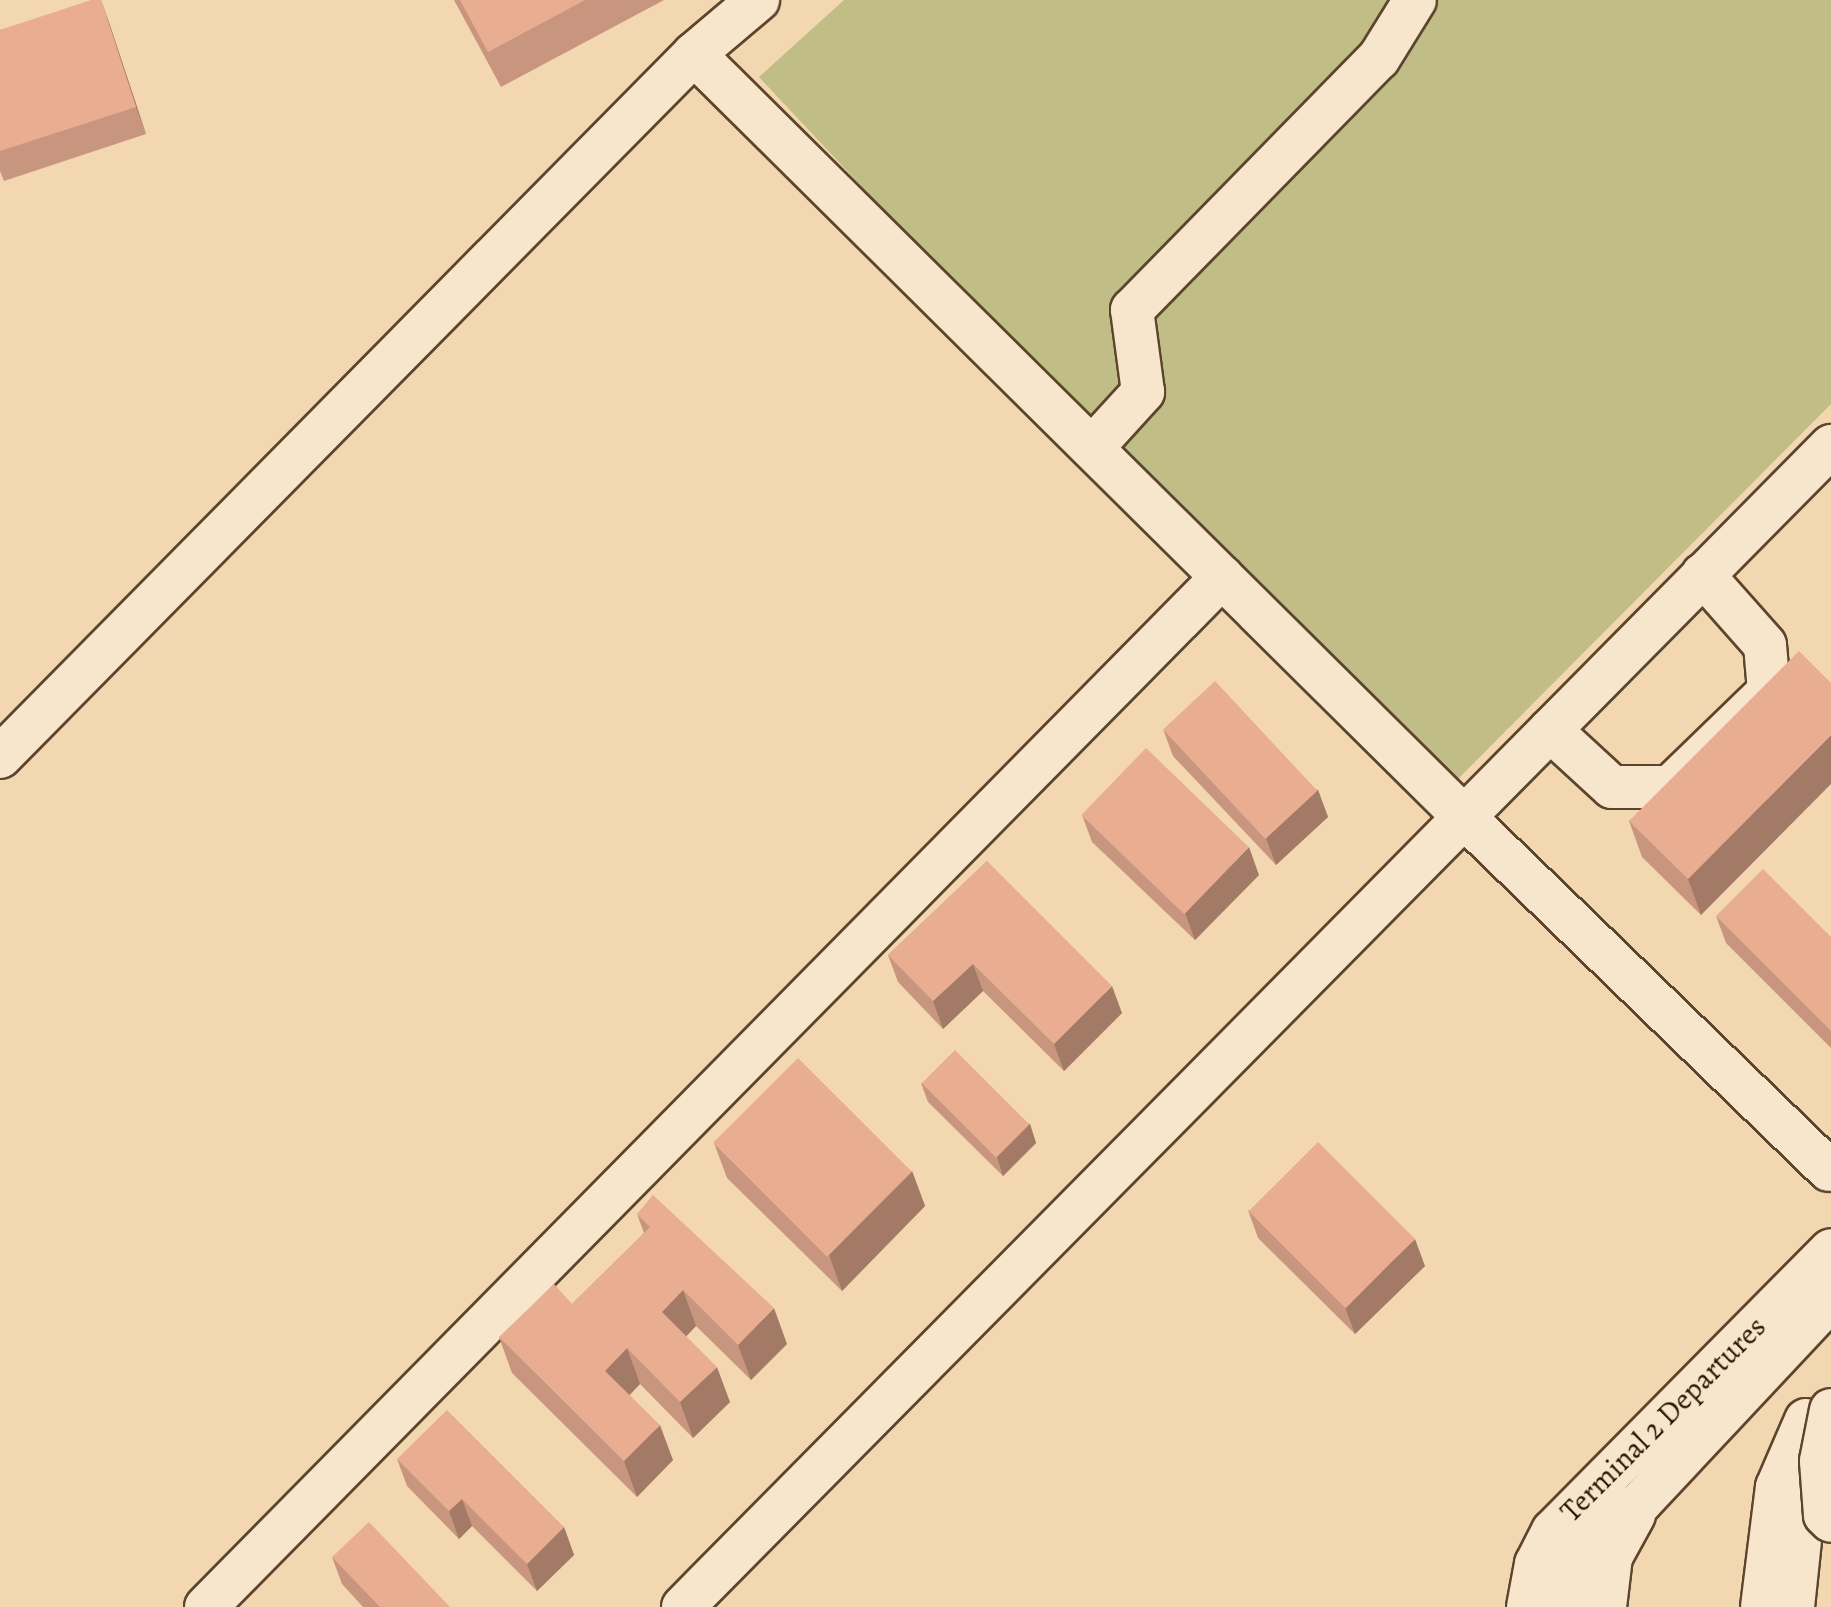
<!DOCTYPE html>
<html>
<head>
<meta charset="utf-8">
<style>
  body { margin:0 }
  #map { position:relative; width:1831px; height:1607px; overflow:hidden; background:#f3d7b0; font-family:Alegreya,serif }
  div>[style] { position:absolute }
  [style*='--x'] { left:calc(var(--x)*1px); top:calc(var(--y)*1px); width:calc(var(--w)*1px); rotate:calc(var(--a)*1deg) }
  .green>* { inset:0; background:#c0bd87 }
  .roads { filter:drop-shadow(2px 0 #5c452d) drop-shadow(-2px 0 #5c452d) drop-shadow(0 2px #5c452d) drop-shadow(0 -2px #5c452d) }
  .minor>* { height:42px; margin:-21px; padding:0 21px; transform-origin:21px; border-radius:21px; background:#f7e5cc }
  .bridges { filter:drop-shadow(2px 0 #5c452d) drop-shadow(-2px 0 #5c452d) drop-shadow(0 2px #5c452d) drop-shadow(0 -2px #5c452d) }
  .minor-bridge>* { height:42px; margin:-21px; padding:0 21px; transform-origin:21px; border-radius:21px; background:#f7e5cc }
  .wall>* { inset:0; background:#c8967e }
  .shaded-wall>* { inset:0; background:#a37a66 }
  .building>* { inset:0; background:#e9ae92; transform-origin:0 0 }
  span { translate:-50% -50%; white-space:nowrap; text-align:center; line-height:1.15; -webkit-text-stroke:6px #f7e5cc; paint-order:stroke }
  .street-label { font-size:30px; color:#2a1401 }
</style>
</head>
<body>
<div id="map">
  <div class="green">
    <i style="clip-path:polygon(844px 0,1831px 0,1831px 404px,1450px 787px,1137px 480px,759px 77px)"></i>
  </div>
  <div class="roads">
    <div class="minor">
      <i style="--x:694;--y:54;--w:1083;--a:44.74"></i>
      <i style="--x:1463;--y:816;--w:509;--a:44.05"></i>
      <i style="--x:1092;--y:448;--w:76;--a:-47.7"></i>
      <i style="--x:1143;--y:392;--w:83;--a:-97.6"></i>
      <i style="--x:1132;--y:310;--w:353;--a:-45.6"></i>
      <i style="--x:1379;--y:58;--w:68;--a:-58.2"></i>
      <i style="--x:1550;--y:730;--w:84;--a:42.6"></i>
      <i style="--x:1612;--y:787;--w:58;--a:0"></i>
      <i style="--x:1670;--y:787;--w:138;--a:-44.1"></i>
      <i style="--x:1769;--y:691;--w:46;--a:-95"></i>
      <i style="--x:1765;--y:645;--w:94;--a:-131.5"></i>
      <i style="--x:0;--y:757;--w:988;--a:-45.37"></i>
      <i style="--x:694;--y:54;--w:84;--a:-40.2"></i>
      <i style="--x:206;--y:1607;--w:1447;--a:-45.39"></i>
      <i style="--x:683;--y:1607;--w:1633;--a:-45.32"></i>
      <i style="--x:1528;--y:1607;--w:44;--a:-79.5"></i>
      <i style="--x:1536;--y:1564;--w:37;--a:-63"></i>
      <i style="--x:1553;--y:1531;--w:395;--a:-45.3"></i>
      <i style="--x:1565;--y:1607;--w:47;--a:-76.6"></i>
      <i style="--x:1576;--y:1561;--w:34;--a:-52"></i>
      <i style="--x:1597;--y:1534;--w:53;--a:-35.8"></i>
      <i style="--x:1640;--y:1503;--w:279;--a:-46.9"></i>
      <i style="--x:1605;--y:1607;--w:50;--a:-83.2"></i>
      <i style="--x:1611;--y:1557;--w:48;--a:-61.3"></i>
      <i style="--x:1762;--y:1607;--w:121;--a:-82.9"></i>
      <i style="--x:1777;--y:1487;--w:73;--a:-66.6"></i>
      <i style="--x:1793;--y:1607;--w:105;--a:-84"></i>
      <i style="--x:1804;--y:1503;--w:48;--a:-67.8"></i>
    </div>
  </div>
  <div class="bridges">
    <div class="minor-bridge">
      <i style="--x:1831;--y:1410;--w:52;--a:101.1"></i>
      <i style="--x:1821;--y:1461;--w:54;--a:85.8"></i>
      <i style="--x:1825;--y:1515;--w:8;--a:45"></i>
    </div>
  </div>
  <div class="wall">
    <i style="clip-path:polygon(101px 0,146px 134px,4px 181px,0 171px,0 30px)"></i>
    <i style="clip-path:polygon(454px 0,664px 0,501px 87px)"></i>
    <i style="clip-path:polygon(1831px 683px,1701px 915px,1642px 857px,1629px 821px)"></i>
    <i style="clip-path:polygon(1163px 729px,1318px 790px,1328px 817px,1276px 865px,1173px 756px)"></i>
    <i style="clip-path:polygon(1082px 815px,1259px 875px,1195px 940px,1092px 842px)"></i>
    <i style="clip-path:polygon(987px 861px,1122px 1013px,1064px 1071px,983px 991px,943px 1029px,898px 982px,888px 955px)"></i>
    <i style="clip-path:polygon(1716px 916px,1831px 937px,1831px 1048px,1726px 943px)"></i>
    <i style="clip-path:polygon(921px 1083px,1030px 1124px,1036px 1143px,1003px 1176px,928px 1102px)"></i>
    <i style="clip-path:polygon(714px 1143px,912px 1171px,925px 1206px,842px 1291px,727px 1178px)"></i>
    <i style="clip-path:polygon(1248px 1210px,1425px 1266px,1355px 1334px,1258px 1238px)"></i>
    <i style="clip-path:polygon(637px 1214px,787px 1344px,751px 1380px,696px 1326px,686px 1336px,730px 1402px,693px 1438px,640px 1384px,630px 1395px,673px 1460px,637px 1497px,512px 1373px,499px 1337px,572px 1304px,644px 1233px)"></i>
    <i style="clip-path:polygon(397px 1459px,564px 1527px,574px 1555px,537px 1591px,472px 1526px,459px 1539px,407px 1486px)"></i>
    <i style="clip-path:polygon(332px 1557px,450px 1607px,363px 1607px,342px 1584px)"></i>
  </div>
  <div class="shaded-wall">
    <i style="clip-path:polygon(101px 0,110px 25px,146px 134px,136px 107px)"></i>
    <i style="clip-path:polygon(1831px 735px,1831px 784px,1701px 915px,1688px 879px)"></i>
    <i style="clip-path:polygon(1318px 790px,1328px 817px,1276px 865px,1266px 838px)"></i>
    <i style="clip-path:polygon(1249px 847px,1259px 875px,1195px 940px,1185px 913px)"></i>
    <i style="clip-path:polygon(973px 964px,983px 991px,943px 1029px,933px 1001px)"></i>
    <i style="clip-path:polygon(1112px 986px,1122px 1013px,1064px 1071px,1054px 1044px)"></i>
    <i style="clip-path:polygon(1030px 1124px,1036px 1143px,1003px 1176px,997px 1157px)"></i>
    <i style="clip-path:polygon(912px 1171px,925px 1206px,842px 1291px,829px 1255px)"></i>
    <i style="clip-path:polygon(1415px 1239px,1425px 1266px,1355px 1334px,1345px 1307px)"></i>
    <i style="clip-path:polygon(683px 1290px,696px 1326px,675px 1348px,662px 1312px)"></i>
    <i style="clip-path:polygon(774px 1308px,787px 1344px,751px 1380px,738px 1345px)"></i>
    <i style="clip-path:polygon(627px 1348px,640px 1384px,618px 1406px,605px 1371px)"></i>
    <i style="clip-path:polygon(717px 1367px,730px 1402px,693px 1438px,680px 1402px)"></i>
    <i style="clip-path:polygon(660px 1425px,673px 1460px,637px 1497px,624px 1461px)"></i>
    <i style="clip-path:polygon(462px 1499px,472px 1526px,459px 1539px,449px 1511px)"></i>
    <i style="clip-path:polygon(564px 1527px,574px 1555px,537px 1591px,527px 1564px)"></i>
  </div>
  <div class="building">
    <i style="clip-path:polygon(91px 0,101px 0,136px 107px,0 151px,0 30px)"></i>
    <i style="clip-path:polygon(460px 0,585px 0,488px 52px)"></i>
    <i style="clip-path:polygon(1799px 651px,1831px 683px,1831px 735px,1688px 879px,1629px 821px)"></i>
    <i style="left:1215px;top:681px;width:150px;height:71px;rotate:47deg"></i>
    <i style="left:1146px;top:748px;width:143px;height:93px;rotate:44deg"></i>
    <i style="clip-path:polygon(987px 861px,1112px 986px,1054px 1044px,973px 964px,933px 1001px,888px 955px)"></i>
    <i style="clip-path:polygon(1763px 869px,1831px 937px,1831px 1031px,1716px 916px)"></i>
    <i style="left:955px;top:1050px;width:105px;height:47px;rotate:45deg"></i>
    <i style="left:798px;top:1058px;width:161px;height:120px;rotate:45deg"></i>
    <i style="left:1318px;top:1142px;width:137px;height:98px;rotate:45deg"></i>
    <i style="clip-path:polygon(653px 1195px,774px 1308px,738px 1345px,683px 1290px,662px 1312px,717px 1367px,680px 1402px,627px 1348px,605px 1371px,660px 1425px,624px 1461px,499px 1337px,554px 1284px,572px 1304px,650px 1227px,637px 1214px)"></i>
    <i style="clip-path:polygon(447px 1410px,564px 1527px,527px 1564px,462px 1499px,449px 1511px,397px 1459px)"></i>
    <i style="clip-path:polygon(369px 1522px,450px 1607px,380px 1607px,332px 1557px)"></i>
  </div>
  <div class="street-label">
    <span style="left:1663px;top:1419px;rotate:-45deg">Terminal 2 Departures</span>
  </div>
</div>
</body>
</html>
